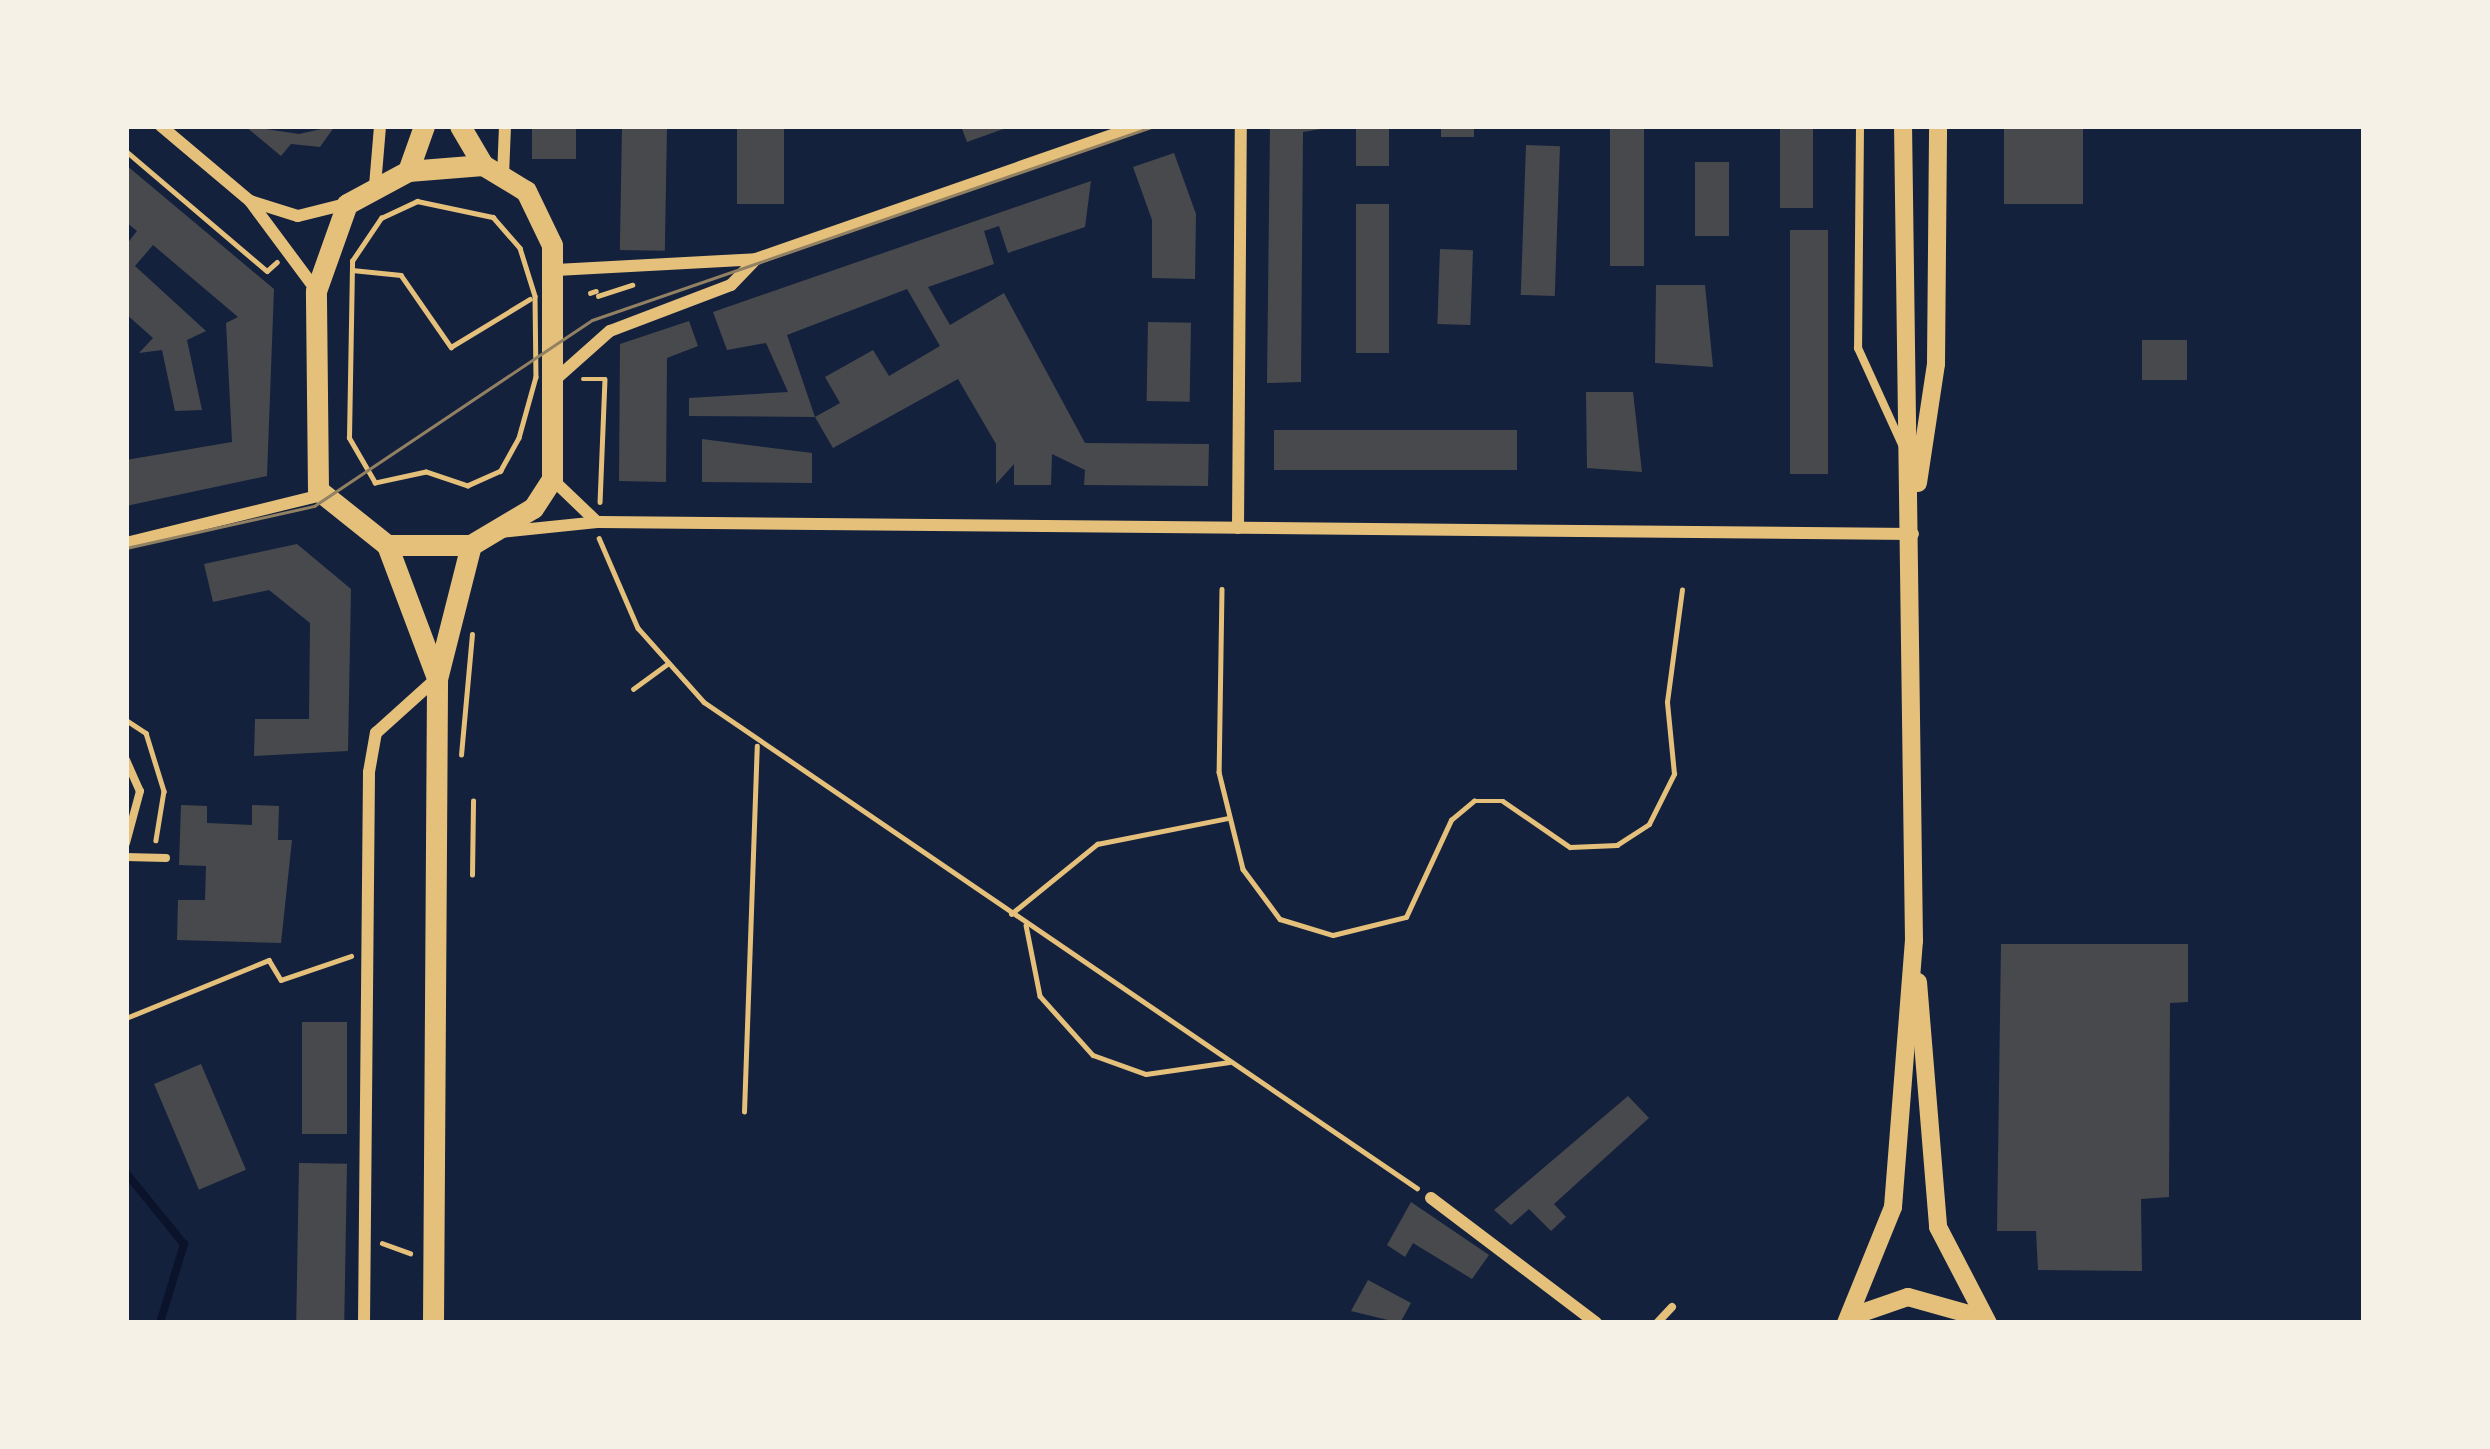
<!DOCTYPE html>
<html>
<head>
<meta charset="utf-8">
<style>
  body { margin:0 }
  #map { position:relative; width:2490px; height:1449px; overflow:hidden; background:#14213d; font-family:"Source Serif 4",serif }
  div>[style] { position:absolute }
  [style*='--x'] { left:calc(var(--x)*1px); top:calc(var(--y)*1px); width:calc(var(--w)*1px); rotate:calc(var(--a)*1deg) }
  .stream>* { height:8px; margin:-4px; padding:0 4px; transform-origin:4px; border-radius:4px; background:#0b132b }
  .building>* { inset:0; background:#48494c; transform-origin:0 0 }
  .path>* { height:4.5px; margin:-2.25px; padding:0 2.25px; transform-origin:2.25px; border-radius:2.25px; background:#e5c07b }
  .service>* { height:8px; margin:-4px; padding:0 4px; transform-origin:4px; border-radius:4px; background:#e5c07b }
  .minor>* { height:12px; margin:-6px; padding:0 6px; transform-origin:6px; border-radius:6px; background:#e5c07b }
  .tertiary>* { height:18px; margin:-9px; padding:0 9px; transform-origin:9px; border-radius:9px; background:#e5c07b }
  .secondary>* { height:21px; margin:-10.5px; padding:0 10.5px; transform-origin:10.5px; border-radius:10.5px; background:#e5c07b }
  .tram>* { height:3px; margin:-1.5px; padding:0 1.5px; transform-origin:1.5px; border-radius:1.5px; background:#918062 }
  span { translate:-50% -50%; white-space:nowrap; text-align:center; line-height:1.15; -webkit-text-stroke:10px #f6f1e7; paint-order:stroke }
  .frame { position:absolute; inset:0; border:129px solid #f6f1e7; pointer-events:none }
</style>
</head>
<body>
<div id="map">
  <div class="stream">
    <i style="--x:126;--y:1173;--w:92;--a:50.8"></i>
    <i style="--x:184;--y:1244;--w:83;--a:106.9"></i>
  </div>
  <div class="building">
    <i style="clip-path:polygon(245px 126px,299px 134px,335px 126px,320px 147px,291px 144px,281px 156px)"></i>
    <i style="left:532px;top:126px;width:44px;height:33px"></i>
    <i style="left:622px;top:126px;width:45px;height:124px;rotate:1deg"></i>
    <i style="left:737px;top:126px;width:47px;height:78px"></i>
    <i style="clip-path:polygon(961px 126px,1009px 126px,1009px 127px,967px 142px)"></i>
    <i style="clip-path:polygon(1270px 126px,1339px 126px,1303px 132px,1301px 382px,1267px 383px)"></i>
    <i style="left:1356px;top:126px;width:33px;height:40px"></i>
    <i style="left:1441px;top:126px;width:33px;height:11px"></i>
    <i style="left:1610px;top:126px;width:34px;height:140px"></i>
    <i style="left:1780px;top:126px;width:33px;height:82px"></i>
    <i style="left:2004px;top:126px;width:79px;height:78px"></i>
    <i style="left:1526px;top:145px;width:34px;height:150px;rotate:2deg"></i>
    <i style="clip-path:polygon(1174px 153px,1196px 214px,1195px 279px,1152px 278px,1152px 220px,1133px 167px)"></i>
    <i style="left:1695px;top:162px;width:34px;height:74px"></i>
    <i style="clip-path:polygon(126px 165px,274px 289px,267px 476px,126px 506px,126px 460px,232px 442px,226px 323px,238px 317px,153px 245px,135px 266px,206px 331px,187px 340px,202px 410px,175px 411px,162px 350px,139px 353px,153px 338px,126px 314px,126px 245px,137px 231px,126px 222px)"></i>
    <i style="clip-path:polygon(evenodd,1091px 181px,1085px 227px,1008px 253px,999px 226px,984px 231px,994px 264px,928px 287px,950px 325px,1004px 293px,1085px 443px,1209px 444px,1208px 486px,1084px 485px,1085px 470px,1052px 454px,1051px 485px,1014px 485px,1014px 464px,996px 484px,996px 444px,958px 379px,833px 448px,815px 417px,689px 416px,689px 398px,788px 392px,766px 343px,727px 350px,713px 312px,1091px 181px,907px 289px,940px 346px,889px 376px,873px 350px,825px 377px,840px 403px,815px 417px,787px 335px,907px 289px)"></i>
    <i style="left:1356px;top:204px;width:33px;height:149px"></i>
    <i style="left:1790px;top:230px;width:38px;height:244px"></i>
    <i style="left:1440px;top:249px;width:33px;height:75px;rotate:2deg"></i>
    <i style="clip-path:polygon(1656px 285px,1705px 285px,1713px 367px,1655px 363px)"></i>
    <i style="clip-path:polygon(689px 321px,698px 346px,667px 358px,666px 482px,619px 481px,620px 344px)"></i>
    <i style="left:1148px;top:322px;width:43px;height:79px;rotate:1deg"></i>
    <i style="left:2142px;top:340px;width:45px;height:40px"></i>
    <i style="clip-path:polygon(1586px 392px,1633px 392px,1642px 472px,1587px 468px)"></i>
    <i style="left:1274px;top:430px;width:243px;height:40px"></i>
    <i style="clip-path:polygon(702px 439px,812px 453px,812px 483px,702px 482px)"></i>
    <i style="clip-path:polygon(297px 544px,351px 589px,348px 751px,254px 756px,255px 719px,309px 719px,310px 623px,269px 590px,213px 602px,204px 564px)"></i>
    <i style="clip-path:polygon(181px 805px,207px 806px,207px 823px,252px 825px,252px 805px,279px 806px,278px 840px,292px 840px,281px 943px,177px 940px,178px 900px,205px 900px,206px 866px,179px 865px)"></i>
    <i style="clip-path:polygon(2001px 944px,2188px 944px,2188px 1002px,2170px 1003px,2169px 1197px,2141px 1199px,2142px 1271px,2038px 1270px,2036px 1231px,1997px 1231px)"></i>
    <i style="left:302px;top:1022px;width:45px;height:112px"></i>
    <i style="left:201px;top:1064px;width:115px;height:51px;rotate:67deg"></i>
    <i style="clip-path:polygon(1628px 1096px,1649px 1118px,1554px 1204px,1566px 1217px,1551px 1231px,1529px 1209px,1511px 1225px,1494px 1210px)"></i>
    <i style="left:299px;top:1163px;width:48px;height:160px;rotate:1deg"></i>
    <i style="clip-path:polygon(1411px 1202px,1489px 1255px,1472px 1279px,1413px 1243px,1405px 1257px,1387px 1245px)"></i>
    <i style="clip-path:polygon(1368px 1280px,1411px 1303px,1400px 1323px,1351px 1311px)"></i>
  </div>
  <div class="path">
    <i style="--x:126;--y:151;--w:185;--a:40.4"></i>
    <i style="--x:267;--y:271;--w:13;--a:-42"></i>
    <i style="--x:417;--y:201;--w:78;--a:11.9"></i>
    <i style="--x:493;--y:217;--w:41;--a:48.9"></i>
    <i style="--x:520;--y:248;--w:50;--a:72.6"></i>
    <i style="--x:535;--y:296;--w:81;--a:89.3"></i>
    <i style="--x:536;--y:377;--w:63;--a:105.6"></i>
    <i style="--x:519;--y:438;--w:38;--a:119"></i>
    <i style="--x:501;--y:471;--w:36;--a:156"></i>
    <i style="--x:468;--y:486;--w:44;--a:-161.6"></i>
    <i style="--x:426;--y:472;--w:52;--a:167.8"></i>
    <i style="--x:375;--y:483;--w:52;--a:-120"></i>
    <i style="--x:349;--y:438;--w:177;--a:-89"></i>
    <i style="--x:352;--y:261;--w:52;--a:-56"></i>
    <i style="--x:381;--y:218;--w:40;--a:-25"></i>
    <i style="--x:352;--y:270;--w:49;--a:5.8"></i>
    <i style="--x:401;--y:275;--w:88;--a:55.2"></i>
    <i style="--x:451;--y:347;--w:92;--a:-31.3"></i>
    <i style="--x:590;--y:293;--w:6;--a:-18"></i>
    <i style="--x:598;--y:296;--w:36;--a:-18"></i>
    <i style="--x:583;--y:379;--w:22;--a:0"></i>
    <i style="--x:605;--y:379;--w:123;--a:92.3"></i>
    <i style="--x:599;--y:538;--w:98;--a:66.6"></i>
    <i style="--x:638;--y:628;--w:99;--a:48.3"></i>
    <i style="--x:704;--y:702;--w:863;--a:34.28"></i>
    <i style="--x:1222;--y:589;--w:183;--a:90.9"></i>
    <i style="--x:1219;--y:772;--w:100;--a:76.1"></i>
    <i style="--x:1243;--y:869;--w:62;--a:53.5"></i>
    <i style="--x:1280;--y:919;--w:55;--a:16.8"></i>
    <i style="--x:1333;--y:935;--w:75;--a:-13.9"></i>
    <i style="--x:1406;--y:917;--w:107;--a:-65.1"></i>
    <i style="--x:1451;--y:820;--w:30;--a:-40"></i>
    <i style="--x:1474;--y:801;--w:29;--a:0"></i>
    <i style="--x:1503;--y:801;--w:81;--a:34.5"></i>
    <i style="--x:1570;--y:847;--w:47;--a:-2.4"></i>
    <i style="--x:1617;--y:845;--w:38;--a:-33"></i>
    <i style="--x:1649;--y:824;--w:56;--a:-63.4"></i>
    <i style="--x:1674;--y:774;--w:72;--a:-95.6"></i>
    <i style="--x:1667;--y:702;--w:113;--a:-82.4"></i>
    <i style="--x:633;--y:689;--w:41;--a:-36"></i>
    <i style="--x:126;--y:720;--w:24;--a:33"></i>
    <i style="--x:146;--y:733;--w:61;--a:72.8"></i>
    <i style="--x:164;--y:791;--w:50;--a:99.3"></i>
    <i style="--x:461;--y:755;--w:121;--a:-84.8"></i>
    <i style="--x:472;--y:875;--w:74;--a:-89.2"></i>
    <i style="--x:1011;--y:914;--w:111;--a:-39.1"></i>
    <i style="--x:1097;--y:844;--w:134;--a:-11.2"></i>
    <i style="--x:1026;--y:925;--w:72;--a:78.8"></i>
    <i style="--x:1040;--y:996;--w:79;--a:48.1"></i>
    <i style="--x:1093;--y:1055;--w:56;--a:19.7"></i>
    <i style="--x:1146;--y:1074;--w:84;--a:-8.2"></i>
    <i style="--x:126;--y:1018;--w:154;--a:-22.1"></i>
    <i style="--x:269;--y:960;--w:23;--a:59"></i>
    <i style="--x:281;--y:980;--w:74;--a:-18.9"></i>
    <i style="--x:744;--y:1112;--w:366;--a:-88"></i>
    <i style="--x:382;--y:1243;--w:30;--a:20"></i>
  </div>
  <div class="service">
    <i style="--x:1860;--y:126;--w:222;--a:90.5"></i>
    <i style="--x:1858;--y:348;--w:111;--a:65.5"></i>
    <i style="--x:126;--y:760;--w:34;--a:66"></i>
    <i style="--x:140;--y:791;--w:54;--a:105.1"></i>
    <i style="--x:126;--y:857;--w:40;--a:1.4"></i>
    <i style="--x:1657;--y:1323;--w:22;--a:-47"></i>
  </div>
  <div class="minor">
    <i style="--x:161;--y:126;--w:116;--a:40.1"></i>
    <i style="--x:250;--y:201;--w:111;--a:53.4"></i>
    <i style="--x:503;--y:176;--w:50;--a:-87.7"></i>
    <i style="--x:375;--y:186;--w:60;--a:-85.2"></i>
    <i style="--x:250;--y:201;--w:50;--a:17.4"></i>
    <i style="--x:298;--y:216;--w:49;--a:-14"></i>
    <i style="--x:556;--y:270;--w:200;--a:-3.1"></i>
    <i style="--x:756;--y:259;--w:404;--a:-19.2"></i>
    <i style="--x:557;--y:378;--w:71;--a:-41.6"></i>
    <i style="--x:610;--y:331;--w:129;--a:-20.8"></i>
    <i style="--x:731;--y:285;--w:36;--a:-46"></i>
    <i style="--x:552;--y:479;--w:62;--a:43.7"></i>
    <i style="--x:1238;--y:528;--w:402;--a:-89.6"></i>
    <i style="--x:500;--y:532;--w:100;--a:-5.8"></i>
    <i style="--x:599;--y:522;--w:1314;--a:0.52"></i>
    <i style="--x:126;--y:543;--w:201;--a:-13.8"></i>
    <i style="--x:1431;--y:1198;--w:207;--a:37.1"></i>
    <i style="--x:364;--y:1323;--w:551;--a:-89.48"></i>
    <i style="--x:369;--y:772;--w:40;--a:-80"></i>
    <i style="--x:376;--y:733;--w:81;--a:-42"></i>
  </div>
  <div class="tertiary">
    <i style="--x:1918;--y:483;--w:120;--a:-81.4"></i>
    <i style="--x:1936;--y:364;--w:238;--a:-89.5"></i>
    <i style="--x:1918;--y:982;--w:246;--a:85.3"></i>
    <i style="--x:1938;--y:1227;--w:108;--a:62.5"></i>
    <i style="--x:1853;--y:1316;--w:58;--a:-19.1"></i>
    <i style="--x:1908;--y:1297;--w:74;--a:15.7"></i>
    <i style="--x:1846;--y:1323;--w:125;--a:-67.9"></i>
    <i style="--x:1893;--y:1207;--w:267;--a:-85.5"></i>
    <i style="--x:1914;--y:941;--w:815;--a:-90.77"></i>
  </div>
  <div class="secondary">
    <i style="--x:460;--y:126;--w:45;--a:59.5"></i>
    <i style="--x:483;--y:165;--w:50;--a:31.2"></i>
    <i style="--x:526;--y:191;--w:60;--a:64.3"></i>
    <i style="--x:552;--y:245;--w:234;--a:90"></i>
    <i style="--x:552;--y:479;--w:35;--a:123"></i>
    <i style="--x:533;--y:508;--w:72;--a:149.2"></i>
    <i style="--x:471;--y:545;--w:84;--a:180"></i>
    <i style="--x:387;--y:545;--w:88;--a:-141.4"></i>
    <i style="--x:318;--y:490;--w:199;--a:-90.6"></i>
    <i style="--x:316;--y:291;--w:92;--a:-70.4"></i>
    <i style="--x:347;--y:204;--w:69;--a:-28.4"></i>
    <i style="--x:408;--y:171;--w:75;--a:-4.6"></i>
    <i style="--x:408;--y:171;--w:48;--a:-70.4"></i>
    <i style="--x:387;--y:545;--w:142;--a:69.4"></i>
    <i style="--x:433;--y:1323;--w:644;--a:-89.64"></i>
    <i style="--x:437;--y:679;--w:138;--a:-75.8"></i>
  </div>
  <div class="tram">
    <i style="--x:126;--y:548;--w:193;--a:-12.6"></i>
    <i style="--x:314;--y:506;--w:334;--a:-33.8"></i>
    <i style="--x:592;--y:320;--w:595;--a:-19.04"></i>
  </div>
  <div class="frame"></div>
</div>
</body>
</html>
